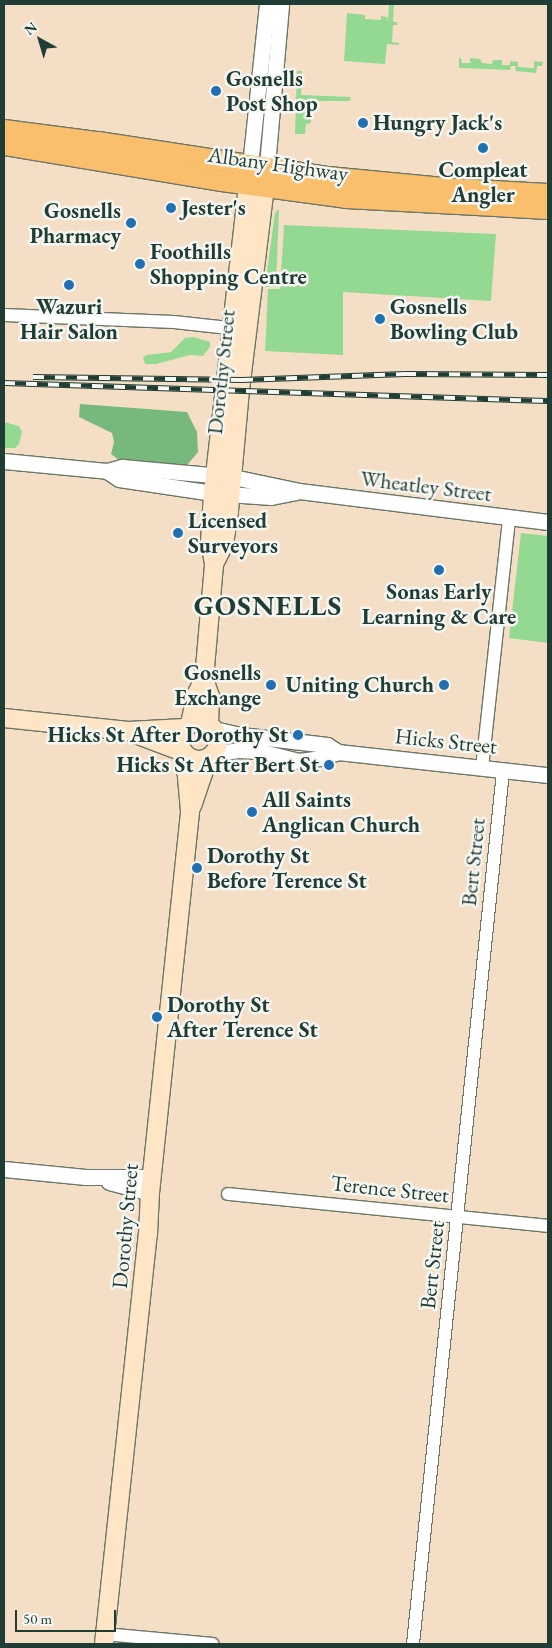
<!DOCTYPE html>
<html>
<head>
<meta charset="utf-8">
<style>
  body { margin:0 }
  #map { position:relative; width:552px; height:1648px; overflow:hidden; background:#f4dfc6; font-family:"EB Garamond",serif }
  div>[style] { position:absolute }
  [style*='--x'] { left:calc(var(--x)*1px); top:calc(var(--y)*1px); width:calc(var(--w)*1px); rotate:calc(var(--a)*1deg) }
  .green>* { inset:0; background:#94d992 }
  .forest>* { inset:0; background:#77b97c }
  .roads { filter:drop-shadow(1px 0 #6a7667) drop-shadow(-1px 0 #6a7667) drop-shadow(0 1px #6a7667) drop-shadow(0 -1px #6a7667) }
  .minor>* { height:12px; margin:-6px; padding:0 6px; transform-origin:6px; border-radius:6px; background:#fff }
  .tertiary>* { height:15px; margin:-7.5px; padding:0 7.5px; transform-origin:7.5px; border-radius:7.5px; background:#fff }
  .secondary>* { height:18px; margin:-9px; padding:0 9px; transform-origin:9px; border-radius:9px; background:#fde5c5 }
  .secondary>.ring { margin:-9px; padding:0; box-sizing:content-box; background:none; border:18px solid #fde5c5; border-radius:50% }
  .trunk>* { height:20px; margin:-10px; padding:0 10px; transform-origin:10px; border-radius:10px; background:#f9bf6d }
  .rail>* { height:5.5px; margin-top:-2.75px; transform-origin:0; background:repeating-linear-gradient(90deg,#f6f6f2 0 11px,#1f3d34 0 22px); box-sizing:border-box; border-block:1px solid #1f3d34 }
  .dots>* { width:14px; height:14px; translate:-50% -50%; box-sizing:border-box; border:2px solid #f6f6f2; border-radius:50% }
  span { translate:-50% -50%; white-space:nowrap; text-align:center; line-height:1.15; -webkit-text-stroke:5px #f6f6f2; paint-order:stroke }
  .poi-label { font-size:22px; color:#1f3d34; font-weight:700 }
  .left { translate:0 -50%; text-align:left }
  .right { translate:-100% -50%; text-align:right }
  .street-label { font-size:22px; color:#1f3d34 }
  .district-label { font-size:28px; color:#1f3d34; font-weight:700; letter-spacing:1px }
  .frame { position:absolute; inset:0; border:5px solid #1f3d34; pointer-events:none }
  .north { position:absolute; left:15px; top:15px; width:50px; height:50px; -webkit-text-stroke:4px #f6f6f2; paint-order:stroke; rotate:321deg; font-size:14px; font-weight:700; line-height:20px; text-align:center; color:#1f3d34 }
  .north::after { content:''; display:block; margin:auto; width:18px; height:22px; background:#1f3d34; clip-path:polygon(50% 0,100% 100%,50% 72%,0 100%) }
  .scale { position:absolute; left:15px; top:1610px; width:101px; height:22px; box-sizing:border-box; border:2px solid #1f3d34; border-top:0; padding-left:6px; font-size:15px; line-height:18px; white-space:nowrap; color:#1f3d34; -webkit-text-stroke:4px #f6f6f2; paint-order:stroke }
</style>
</head>
<body>
<div id="map">
  <div class="green">
    <i style="clip-path:polygon(389px 4px,394px 4px,393px 22px,397px 22px,397px 25px,393px 25px,392px 42px,399px 43px,399px 45px,387px 44px,385px 64px,344px 61px,347px 13px,365px 15px,365px 19px,381px 20px,381px 16px,387px 17px,388px 20px)"></i>
    <i style="clip-path:polygon(459px 58px,461px 58px,462px 63px,470px 63px,470px 58px,480px 59px,482px 63px,492px 64px,493px 60px,502px 60px,502px 65px,510px 65px,510px 61px,518px 62px,518px 67px,534px 68px,534px 61px,543px 62px,542px 66px,537px 66px,536px 73px,516px 71px,515px 66px,511px 66px,510px 70px,459px 68px)"></i>
    <i style="clip-path:polygon(297px 71px,302px 71px,301px 95px,351px 97px,350px 101px,312px 101px,311px 123px,306px 124px,305px 134px,295px 134px)"></i>
    <i style="clip-path:polygon(279px 209px,276px 287px,265px 287px,275px 213px)"></i>
    <i style="clip-path:polygon(284px 225px,496px 234px,491px 301px,343px 292px,343px 355px,265px 351px,268px 289px,280px 289px)"></i>
    <i style="clip-path:polygon(193px 337px,210px 342px,210px 347px,203px 356px,190px 355px,156px 364px,145px 364px,143px 357px,147px 355px,171px 352px,185px 338px)"></i>
    <i style="clip-path:polygon(4px 422px,19px 426px,22px 432px,19px 444px,15px 448px,4px 448px)"></i>
    <i style="clip-path:polygon(521px 533px,548px 536px,548px 643px,509px 638px)"></i>
  </div>
  <div class="forest">
    <i style="clip-path:polygon(80px 404px,187px 412px,197px 432px,198px 452px,187px 465px,120px 461px,111px 454px,114px 442px,112px 433px,79px 417px)"></i>
  </div>
  <div class="roads">
    <div class="minor">
      <i style="--x:4;--y:315;--w:170;--a:2.4"></i>
      <i style="--x:174;--y:322;--w:64;--a:6.2"></i>
      <i style="--x:482;--y:768;--w:251;--a:-83.8"></i>
      <i style="--x:228;--y:1194;--w:322;--a:5.7"></i>
      <i style="--x:105;--y:1634;--w:108;--a:5.3"></i>
      <i style="--x:413;--y:1644;--w:878;--a:-84.11"></i>
    </div>
    <div class="tertiary">
      <i style="--x:249;--y:175;--w:172;--a:-84"></i>
      <i style="--x:266;--y:177;--w:174;--a:-85"></i>
      <i style="--x:4;--y:461;--w:103;--a:5.5"></i>
      <i style="--x:107;--y:471;--w:16;--a:-15"></i>
      <i style="--x:122;--y:467;--w:111;--a:5.1"></i>
      <i style="--x:233;--y:477;--w:67;--a:12"></i>
      <i style="--x:299;--y:491;--w:251;--a:7.1"></i>
      <i style="--x:107;--y:471;--w:14;--a:34"></i>
      <i style="--x:119;--y:479;--w:95;--a:8.5"></i>
      <i style="--x:213;--y:493;--w:58;--a:3.9"></i>
      <i style="--x:271;--y:497;--w:25;--a:-11"></i>
      <i style="--x:214;--y:729;--w:28;--a:13"></i>
      <i style="--x:241;--y:735;--w:87;--a:6.6"></i>
      <i style="--x:327;--y:745;--w:13;--a:32"></i>
      <i style="--x:213;--y:754;--w:25;--a:-9"></i>
      <i style="--x:238;--y:750;--w:21;--a:3"></i>
      <i style="--x:259;--y:751;--w:41;--a:14"></i>
      <i style="--x:299;--y:761;--w:21;--a:-8"></i>
      <i style="--x:320;--y:758;--w:19;--a:-18"></i>
      <i style="--x:338;--y:752;--w:211;--a:6.3"></i>
      <i style="--x:4;--y:1169;--w:82;--a:5.6"></i>
      <i style="--x:86;--y:1177;--w:66;--a:0"></i>
      <i style="--x:109;--y:1182;--w:42;--a:15"></i>
    </div>
    <div class="secondary">
      <i style="--x:214;--y:564;--w:22;--a:-63"></i>
      <i style="--x:224;--y:544;--w:33;--a:-81"></i>
      <i style="--x:229;--y:511;--w:121;--a:-84.8"></i>
      <i style="--x:240;--y:390;--w:205;--a:-83"></i>
      <i style="--x:204;--y:679;--w:18;--a:71"></i>
      <i style="--x:210;--y:696;--w:29;--a:92"></i>
      <i style="--x:4;--y:718;--w:125;--a:6"></i>
      <i style="--x:128;--y:731;--w:57;--a:-3"></i>
      <i class="ring" style="left:180px;top:722px;width:20px;height:20px"></i>
      <i style="--x:190;--y:724;--w:30;--a:-78"></i>
      <i style="--x:196;--y:695;--w:18;--a:-63"></i>
      <i style="--x:204;--y:679;--w:115;--a:-85"></i>
      <i style="--x:214;--y:564;--w:22;--a:-100"></i>
      <i style="--x:210;--y:542;--w:49;--a:-86.5"></i>
      <i style="--x:213;--y:493;--w:311;--a:-83.5"></i>
      <i style="--x:133;--y:733;--w:53;--a:20.8"></i>
      <i style="--x:192;--y:806;--w:50;--a:-71.2"></i>
      <i style="--x:104;--y:1644;--w:412;--a:-83.9"></i>
      <i style="--x:148;--y:1234;--w:41;--a:-87.2"></i>
      <i style="--x:150;--y:1193;--w:384;--a:-84"></i>
      <i style="--x:190;--y:811;--w:56;--a:-95.1"></i>
    </div>
    <div class="trunk">
      <i style="--x:4;--y:130;--w:95;--a:7.3"></i>
      <i style="--x:98;--y:142;--w:233;--a:8.7"></i>
      <i style="--x:328;--y:177;--w:129;--a:5.4"></i>
      <i style="--x:456;--y:189;--w:92;--a:3.1"></i>
      <i style="--x:4;--y:145;--w:221;--a:9.4"></i>
      <i style="--x:222;--y:181;--w:125;--a:7.8"></i>
      <i style="--x:346;--y:198;--w:202;--a:3.1"></i>
    </div>
  </div>
  <div class="rail">
    <i style="--x:33;--y:377;--w:209;--a:0.8"></i>
    <i style="--x:242;--y:380;--w:163;--a:-2.1"></i>
    <i style="--x:405;--y:374;--w:143;--a:0.4"></i>
    <i style="--x:4;--y:383;--w:544;--a:1.9"></i>
  </div>
  <div class="dots">
    <i style="left:216px;top:91px;background:#1f6fb2"></i>
    <i style="left:363px;top:123px;background:#1f6fb2"></i>
    <i style="left:483px;top:148px;background:#1f6fb2"></i>
    <i style="left:171px;top:208px;background:#1f6fb2"></i>
    <i style="left:131px;top:223px;background:#1f6fb2"></i>
    <i style="left:140px;top:264px;background:#1f6fb2"></i>
    <i style="left:69px;top:285px;background:#1f6fb2"></i>
    <i style="left:380px;top:319px;background:#1f6fb2"></i>
    <i style="left:178px;top:533px;background:#1f6fb2"></i>
    <i style="left:439px;top:570px;background:#1f6fb2"></i>
    <i style="left:271px;top:685px;background:#1f6fb2"></i>
    <i style="left:444px;top:685px;background:#1f6fb2"></i>
    <i style="left:298px;top:735px;background:#1f6fb2"></i>
    <i style="left:329px;top:765px;background:#1f6fb2"></i>
    <i style="left:252px;top:812px;background:#1f6fb2"></i>
    <i style="left:197px;top:868px;background:#1f6fb2"></i>
    <i style="left:157px;top:1017px;background:#1f6fb2"></i>
  </div>
  <div class="poi-label">
    <span class="left" style="left:226px;top:91px">Gosnells<br>Post Shop</span>
    <span class="left" style="left:373px;top:123px">Hungry Jack's</span>
    <span style="left:483px;top:182px">Compleat<br>Angler</span>
    <span class="left" style="left:181px;top:208px">Jester's</span>
    <span class="right" style="left:121px;top:223px">Gosnells<br>Pharmacy</span>
    <span class="left" style="left:150px;top:264px">Foothills<br>Shopping Centre</span>
    <span style="left:69px;top:319px">Wazuri<br>Hair Salon</span>
    <span class="left" style="left:390px;top:319px">Gosnells<br>Bowling Club</span>
    <span class="left" style="left:188px;top:533px">Licensed<br>Surveyors</span>
    <span style="left:439px;top:604px">Sonas Early<br>Learning &amp; Care</span>
    <span class="right" style="left:261px;top:685px">Gosnells<br>Exchange</span>
    <span class="right" style="left:434px;top:685px">Uniting Church</span>
    <span class="right" style="left:288px;top:735px">Hicks St After Dorothy St</span>
    <span class="right" style="left:319px;top:765px">Hicks St After Bert St</span>
    <span class="left" style="left:262px;top:812px">All Saints<br>Anglican Church</span>
    <span class="left" style="left:207px;top:868px">Dorothy St<br>Before Terence St</span>
    <span class="left" style="left:167px;top:1017px">Dorothy St<br>After Terence St</span>
  </div>
  <div class="street-label">
    <span style="left:278px;top:164px;rotate:8deg">Albany Highway</span>
    <span style="left:221px;top:372px;rotate:-84deg">Dorothy Street</span>
    <span style="left:426px;top:486px;rotate:7deg">Wheatley Street</span>
    <span style="left:446px;top:741px;rotate:6deg">Hicks Street</span>
    <span style="left:473px;top:862px;rotate:-84deg">Bert Street</span>
    <span style="left:390px;top:1189px;rotate:6deg">Terence Street</span>
    <span style="left:125px;top:1226px;rotate:-85deg">Dorothy Street</span>
    <span style="left:432px;top:1265px;rotate:-84deg">Bert Street</span>
  </div>
  <div class="district-label">
    <span style="left:268px;top:605px">GOSNELLS</span>
  </div>
  <div class="frame"></div>
  <div class="north">N</div>
  <div class="scale">50 m</div>
</div>
</body>
</html>
